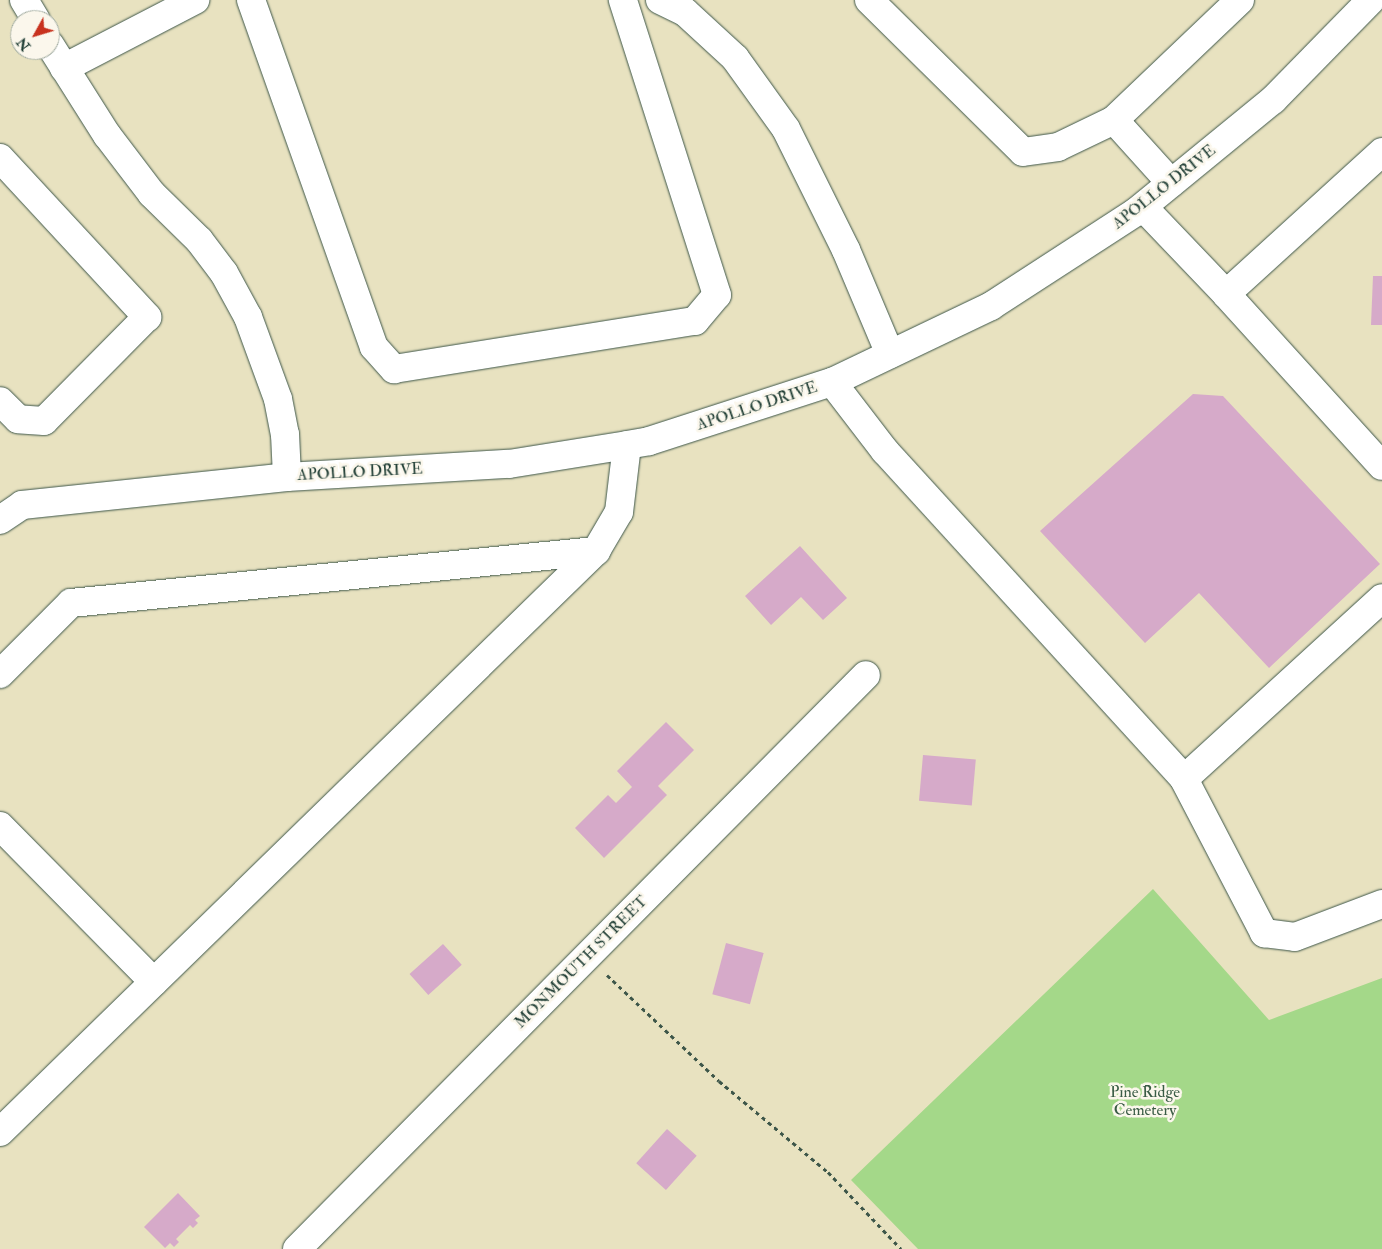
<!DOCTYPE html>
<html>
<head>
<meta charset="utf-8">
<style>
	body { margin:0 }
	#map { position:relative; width:1382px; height:1249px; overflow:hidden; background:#e8e2c0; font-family:"IM FELL Double Pica",serif }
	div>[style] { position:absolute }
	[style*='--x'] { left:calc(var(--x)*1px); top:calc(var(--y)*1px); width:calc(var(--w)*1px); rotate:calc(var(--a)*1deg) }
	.green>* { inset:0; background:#a4d889 }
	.building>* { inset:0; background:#d6aac9; transform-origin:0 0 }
	.path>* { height:3px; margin-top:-1.5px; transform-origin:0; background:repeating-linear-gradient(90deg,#3d5649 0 4px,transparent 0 8px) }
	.roads { filter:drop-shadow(0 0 1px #3d5649) drop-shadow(0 0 1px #3d5649) }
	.minor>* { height:28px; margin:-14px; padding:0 14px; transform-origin:14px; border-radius:14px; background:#fff }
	span { translate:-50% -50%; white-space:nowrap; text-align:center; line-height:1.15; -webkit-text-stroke:5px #fbf7ec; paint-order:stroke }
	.street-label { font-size:16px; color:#1f3d34 }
	.park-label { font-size:16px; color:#3a5c45 }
	.north { position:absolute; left:10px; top:10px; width:50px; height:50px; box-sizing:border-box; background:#fbf7ec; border:1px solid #a3ada2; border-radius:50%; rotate:231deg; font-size:14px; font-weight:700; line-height:20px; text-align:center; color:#1f3d34 }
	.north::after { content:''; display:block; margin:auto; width:18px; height:22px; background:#c8321e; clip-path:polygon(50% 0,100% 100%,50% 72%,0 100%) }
</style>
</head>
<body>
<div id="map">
	<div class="green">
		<div style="clip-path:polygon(1153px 889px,1269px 1020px,1382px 978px,1382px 1249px,918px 1249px,851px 1180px)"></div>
	</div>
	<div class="building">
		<div style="clip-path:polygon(1373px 276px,1382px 276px,1382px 325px,1371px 325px)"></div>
		<div style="clip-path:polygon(1193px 394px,1223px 396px,1380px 564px,1269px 668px,1199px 593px,1145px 643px,1040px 531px)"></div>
		<div style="clip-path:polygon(800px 546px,847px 598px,823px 620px,801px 597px,771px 625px,745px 596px)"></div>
		<div style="clip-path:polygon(666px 722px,694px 750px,658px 786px,667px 795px,604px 858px,575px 828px,608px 795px,616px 803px,632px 787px,617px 771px)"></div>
		<div style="left:923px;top:755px;width:53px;height:46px;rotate:5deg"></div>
		<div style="left:726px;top:943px;width:39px;height:53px;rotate:15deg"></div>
		<div style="left:443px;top:944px;width:28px;height:45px;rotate:48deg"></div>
		<div style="left:667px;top:1129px;width:40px;height:46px;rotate:42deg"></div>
		<div style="clip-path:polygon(178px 1193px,200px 1216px,195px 1220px,198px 1223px,193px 1228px,190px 1225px,176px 1239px,179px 1242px,174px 1247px,170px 1243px,165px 1248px,144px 1227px)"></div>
	</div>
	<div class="path">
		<div style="--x:607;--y:975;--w:154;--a:43.4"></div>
		<div style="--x:719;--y:1081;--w:142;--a:39.9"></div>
		<div style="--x:828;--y:1172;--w:106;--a:46.5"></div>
	</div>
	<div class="roads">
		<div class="minor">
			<div style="--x:24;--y:0;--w:23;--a:59"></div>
			<div style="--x:251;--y:0;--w:368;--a:70.5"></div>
			<div style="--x:374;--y:347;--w:30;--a:48"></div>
			<div style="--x:394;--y:369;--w:305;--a:-9.1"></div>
			<div style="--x:695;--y:321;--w:34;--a:-50"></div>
			<div style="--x:717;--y:295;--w:310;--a:-107.7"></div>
			<div style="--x:660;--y:0;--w:28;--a:26"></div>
			<div style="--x:685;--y:12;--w:68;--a:42.6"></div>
			<div style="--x:735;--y:58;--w:87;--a:54.3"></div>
			<div style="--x:786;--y:129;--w:135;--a:63.6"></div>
			<div style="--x:846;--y:250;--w:113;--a:67.1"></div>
			<div style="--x:869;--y:0;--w:216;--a:44.6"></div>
			<div style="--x:1023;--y:152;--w:35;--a:-8"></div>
			<div style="--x:1058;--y:147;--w:62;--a:-25.7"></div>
			<div style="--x:50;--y:45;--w:107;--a:57.7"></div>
			<div style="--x:107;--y:135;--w:74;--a:52.7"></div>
			<div style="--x:152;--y:194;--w:66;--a:44.4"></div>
			<div style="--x:199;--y:240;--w:41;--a:52.9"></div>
			<div style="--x:224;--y:273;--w:50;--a:61.4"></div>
			<div style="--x:248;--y:317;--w:87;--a:69.9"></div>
			<div style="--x:278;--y:399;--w:36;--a:79"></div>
			<div style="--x:285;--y:434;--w:43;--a:87.3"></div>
			<div style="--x:64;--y:68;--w:148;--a:-27.4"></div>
			<div style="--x:0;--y:158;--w:217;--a:47.2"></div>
			<div style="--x:147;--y:317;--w:146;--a:134.7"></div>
			<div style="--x:44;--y:421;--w:26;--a:-176"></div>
			<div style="--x:18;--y:419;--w:25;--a:-135"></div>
			<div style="--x:1171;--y:183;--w:85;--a:-132.1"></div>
			<div style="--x:1114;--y:120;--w:174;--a:-43.6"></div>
			<div style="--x:1143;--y:207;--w:120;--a:46.3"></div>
			<div style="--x:1226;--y:294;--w:211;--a:-42.3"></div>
			<div style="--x:1226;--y:294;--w:232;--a:47.8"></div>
			<div style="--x:832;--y:382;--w:87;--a:52.5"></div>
			<div style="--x:885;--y:451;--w:444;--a:47.6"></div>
			<div style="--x:1184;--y:779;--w:174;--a:62.5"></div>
			<div style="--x:1264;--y:933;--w:31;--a:7"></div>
			<div style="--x:1295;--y:937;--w:93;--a:-20.8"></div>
			<div style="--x:0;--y:520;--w:27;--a:-34"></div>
			<div style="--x:22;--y:505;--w:266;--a:-6"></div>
			<div style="--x:287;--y:477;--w:222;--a:-3.4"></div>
			<div style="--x:509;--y:464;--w:120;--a:-9.1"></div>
			<div style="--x:627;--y:445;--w:22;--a:-10"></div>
			<div style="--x:649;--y:441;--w:192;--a:-17.9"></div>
			<div style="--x:832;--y:382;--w:176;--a:-25.5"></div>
			<div style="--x:991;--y:306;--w:173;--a:-33"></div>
			<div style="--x:1136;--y:212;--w:177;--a:-39.3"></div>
			<div style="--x:1273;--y:100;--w:140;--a:-45.6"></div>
			<div style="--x:0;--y:674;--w:100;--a:-45"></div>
			<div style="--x:71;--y:603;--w:528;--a:-5.66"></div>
			<div style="--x:1184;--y:779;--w:268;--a:-42.4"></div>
			<div style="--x:0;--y:826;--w:219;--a:45.4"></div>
			<div style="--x:0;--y:1132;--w:832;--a:-44.27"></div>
			<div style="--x:596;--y:551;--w:45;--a:-59.5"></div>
			<div style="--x:619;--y:512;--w:67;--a:-83.2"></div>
			<div style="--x:297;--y:1249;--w:808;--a:-45.25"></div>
		</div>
	</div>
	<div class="street-label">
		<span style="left:1164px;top:187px;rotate:-38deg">APOLLO DRIVE</span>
		<span style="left:757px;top:406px;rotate:-18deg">APOLLO DRIVE</span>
		<span style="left:360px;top:472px;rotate:-3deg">APOLLO DRIVE</span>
		<span style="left:581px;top:962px;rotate:-45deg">MONMOUTH STREET</span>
	</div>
	<div class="park-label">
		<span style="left:1145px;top:1101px">Pine Ridge<br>Cemetery</span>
	</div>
	<div class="north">N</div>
</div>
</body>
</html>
